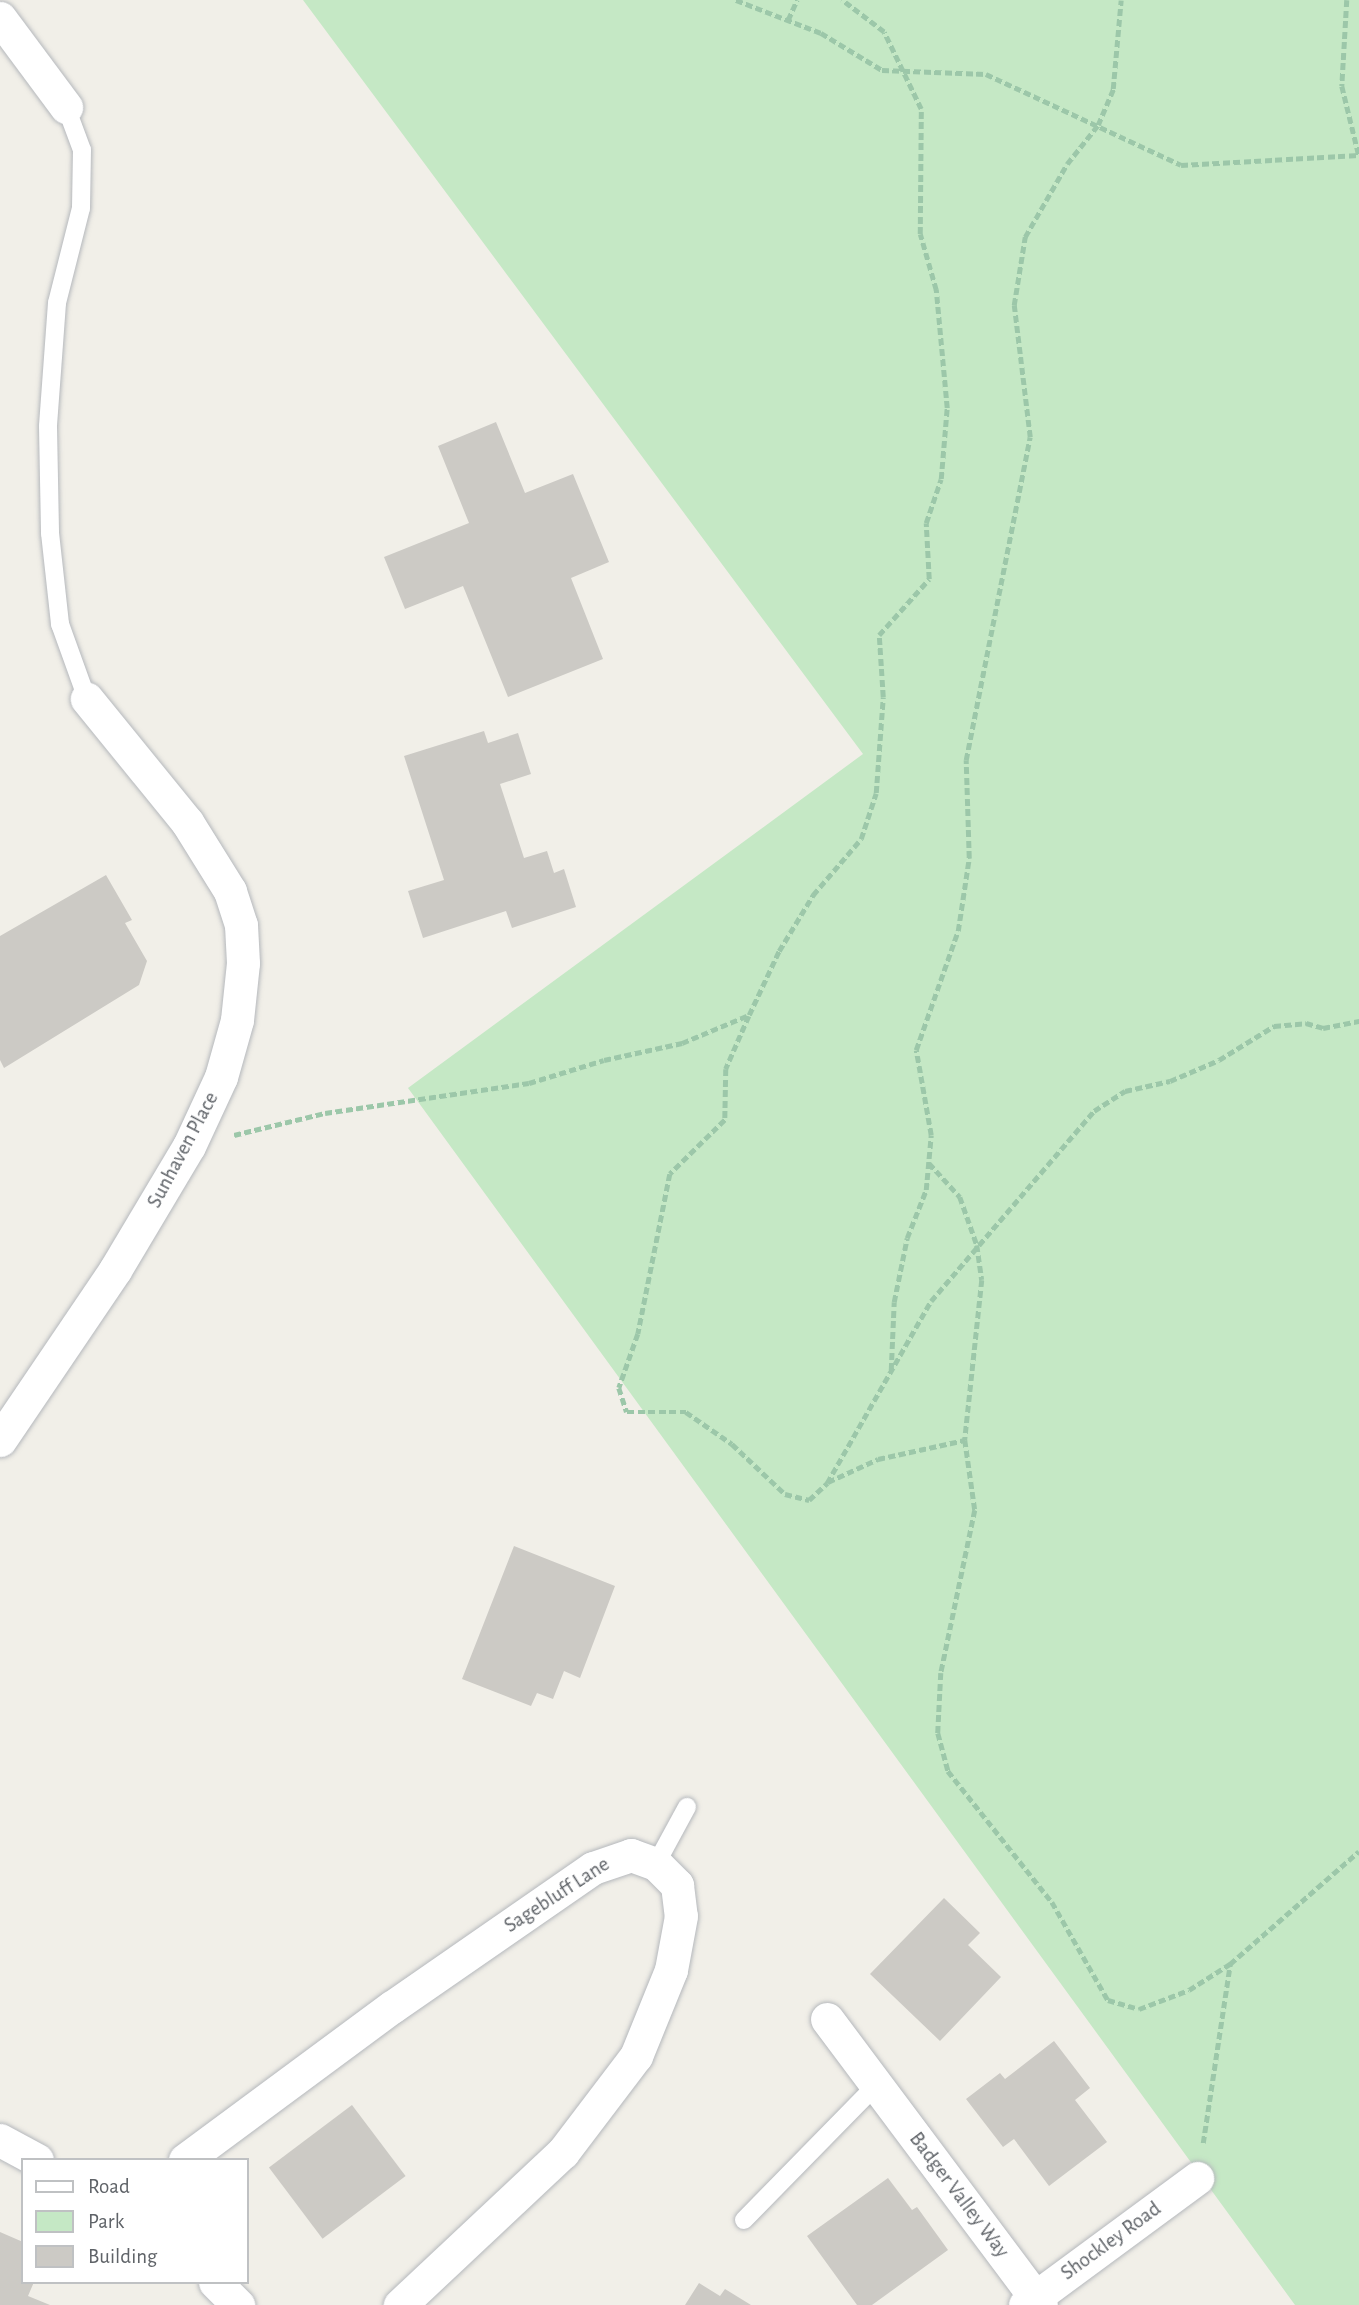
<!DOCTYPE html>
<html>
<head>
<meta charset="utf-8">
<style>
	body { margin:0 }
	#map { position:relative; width:1359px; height:2305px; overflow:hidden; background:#f1efe8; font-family:"Alegreya Sans",sans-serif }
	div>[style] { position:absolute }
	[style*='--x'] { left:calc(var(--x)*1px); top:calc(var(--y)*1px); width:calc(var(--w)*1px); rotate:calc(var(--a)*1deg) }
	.green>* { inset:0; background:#c5e8c5 }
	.building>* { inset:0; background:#cccac5; transform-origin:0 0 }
	.path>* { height:4.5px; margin-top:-2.25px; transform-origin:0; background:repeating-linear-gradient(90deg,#9cc7a9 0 7px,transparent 0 10.5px) }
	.roads { filter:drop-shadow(0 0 2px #b5b8bc) drop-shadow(0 0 2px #b5b8bc) }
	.service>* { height:18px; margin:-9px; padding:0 9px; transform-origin:9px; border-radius:9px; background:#fff }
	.minor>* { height:33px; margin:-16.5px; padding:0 16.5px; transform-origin:16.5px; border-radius:16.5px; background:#fff }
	span { translate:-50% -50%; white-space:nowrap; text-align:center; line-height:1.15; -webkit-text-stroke:7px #fff; paint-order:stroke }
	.street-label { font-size:21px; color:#5f6368 }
	.legend { position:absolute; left:21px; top:2158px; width:228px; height:126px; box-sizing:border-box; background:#fff; border:2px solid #bfc1c3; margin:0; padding:9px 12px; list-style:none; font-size:21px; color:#5f6368 }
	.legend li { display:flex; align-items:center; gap:14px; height:35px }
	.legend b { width:35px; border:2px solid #bfc1c3 }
</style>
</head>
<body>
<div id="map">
	<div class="green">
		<div style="clip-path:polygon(303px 0,1359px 0,1359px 2305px,1295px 2305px,408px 1088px,863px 754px)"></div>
	</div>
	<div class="building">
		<div style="clip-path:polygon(496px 422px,525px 493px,573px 474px,609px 562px,571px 578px,603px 659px,508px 697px,463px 586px,405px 609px,384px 557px,469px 523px,438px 446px)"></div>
		<div style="clip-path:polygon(484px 731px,488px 743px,518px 733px,531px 774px,500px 784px,524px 858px,547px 851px,554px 873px,564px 869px,576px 907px,512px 928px,506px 911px,423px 938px,408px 891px,444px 880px,404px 756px)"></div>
		<div style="clip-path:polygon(106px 875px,132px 920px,125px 923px,147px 961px,139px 985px,4px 1068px,0 1060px,0 936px)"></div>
		<div style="clip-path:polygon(514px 1546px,615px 1586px,580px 1678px,564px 1671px,553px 1699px,537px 1693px,531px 1706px,462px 1679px)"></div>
		<div style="clip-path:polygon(944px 1898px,980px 1933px,968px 1945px,1001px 1977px,940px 2041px,870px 1974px)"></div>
		<div style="clip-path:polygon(1054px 2041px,1090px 2088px,1075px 2100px,1107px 2142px,1049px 2186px,1014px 2139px,1003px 2147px,966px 2099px,1000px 2073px,1005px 2079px)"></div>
		<div style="left:352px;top:2105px;width:89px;height:104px;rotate:53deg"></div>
		<div style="clip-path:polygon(888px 2178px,912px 2210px,917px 2207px,948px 2250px,872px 2305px,857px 2305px,807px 2236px)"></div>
		<div style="clip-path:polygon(0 2232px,23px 2242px,23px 2282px,34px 2282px,28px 2296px,50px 2305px,0 2305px)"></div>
		<div style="clip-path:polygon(699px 2283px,720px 2296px,725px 2289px,751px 2305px,685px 2305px)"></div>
	</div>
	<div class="path">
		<div style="--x:736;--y:0;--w:91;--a:21.2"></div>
		<div style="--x:821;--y:33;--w:71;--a:31.2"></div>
		<div style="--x:882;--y:70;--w:104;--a:2.2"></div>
		<div style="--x:986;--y:74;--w:215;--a:25"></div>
		<div style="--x:1181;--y:165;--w:178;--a:-3.2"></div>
		<div style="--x:1347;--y:0;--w:86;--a:93.3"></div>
		<div style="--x:1342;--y:86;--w:72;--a:76.3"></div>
		<div style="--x:788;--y:20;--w:22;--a:-66"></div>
		<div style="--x:749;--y:1016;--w:58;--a:113.5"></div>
		<div style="--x:726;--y:1069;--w:51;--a:91.1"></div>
		<div style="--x:725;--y:1120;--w:77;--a:135.5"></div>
		<div style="--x:670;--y:1174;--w:163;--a:101.3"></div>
		<div style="--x:638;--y:1334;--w:57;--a:109.4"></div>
		<div style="--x:619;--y:1388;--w:25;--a:72"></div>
		<div style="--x:627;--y:1412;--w:59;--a:0"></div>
		<div style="--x:686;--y:1412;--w:56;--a:34.8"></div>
		<div style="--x:732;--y:1444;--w:73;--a:43.3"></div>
		<div style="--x:785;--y:1494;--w:25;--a:14"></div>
		<div style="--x:809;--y:1500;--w:25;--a:-43"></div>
		<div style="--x:827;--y:1483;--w:210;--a:-60.3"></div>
		<div style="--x:931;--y:1301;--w:250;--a:-49.4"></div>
		<div style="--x:1094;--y:1111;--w:37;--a:-33"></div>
		<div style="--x:1125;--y:1091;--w:46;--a:-12.5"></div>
		<div style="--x:1170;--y:1081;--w:53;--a:-23.2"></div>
		<div style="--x:1219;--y:1060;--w:65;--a:-31.7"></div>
		<div style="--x:1274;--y:1026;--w:32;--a:-5"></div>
		<div style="--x:1306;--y:1023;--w:18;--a:16"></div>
		<div style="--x:1323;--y:1028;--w:37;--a:-11"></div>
		<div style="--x:234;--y:1135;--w:94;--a:-13.6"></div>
		<div style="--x:325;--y:1113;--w:206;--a:-8.4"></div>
		<div style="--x:529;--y:1083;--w:78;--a:-17"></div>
		<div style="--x:604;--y:1060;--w:80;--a:-12.3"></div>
		<div style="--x:682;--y:1043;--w:73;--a:-22.7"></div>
		<div style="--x:749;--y:1015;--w:71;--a:-64.9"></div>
		<div style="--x:779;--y:951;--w:66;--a:-58.7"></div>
		<div style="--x:813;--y:895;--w:74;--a:-49.4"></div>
		<div style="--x:861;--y:839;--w:48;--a:-71.9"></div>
		<div style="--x:876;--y:793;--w:96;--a:-85.8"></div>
		<div style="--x:883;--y:697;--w:62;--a:-93.7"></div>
		<div style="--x:879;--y:635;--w:75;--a:-48.2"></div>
		<div style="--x:929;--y:579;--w:56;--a:-93.1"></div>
		<div style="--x:926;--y:523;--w:46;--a:-71.2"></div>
		<div style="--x:941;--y:479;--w:71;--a:-85.2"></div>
		<div style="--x:947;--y:408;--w:119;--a:-95.3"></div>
		<div style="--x:936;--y:290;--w:58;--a:-105.9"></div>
		<div style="--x:920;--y:234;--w:125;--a:-89.5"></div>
		<div style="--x:921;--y:109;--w:85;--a:-115.7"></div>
		<div style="--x:884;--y:32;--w:53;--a:-142.7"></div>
		<div style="--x:929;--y:1163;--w:46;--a:47.6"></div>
		<div style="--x:960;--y:1197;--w:51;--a:70.5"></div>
		<div style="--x:977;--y:1245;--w:35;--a:82"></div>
		<div style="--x:982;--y:1280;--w:161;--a:96.1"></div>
		<div style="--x:965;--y:1440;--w:71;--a:81.9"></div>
		<div style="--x:975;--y:1510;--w:167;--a:101.8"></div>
		<div style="--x:941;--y:1673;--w:60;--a:92.9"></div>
		<div style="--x:938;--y:1733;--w:39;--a:75"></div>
		<div style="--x:948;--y:1771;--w:167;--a:51.6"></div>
		<div style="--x:1052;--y:1902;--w:113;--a:60.3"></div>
		<div style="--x:1108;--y:2000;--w:32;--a:16"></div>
		<div style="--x:1139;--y:2009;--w:53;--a:-20.8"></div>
		<div style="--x:1189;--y:1990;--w:49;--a:-32.4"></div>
		<div style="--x:891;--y:1370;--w:68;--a:-87.5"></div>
		<div style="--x:894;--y:1302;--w:65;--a:-78.5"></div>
		<div style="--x:907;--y:1238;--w:52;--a:-68.4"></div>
		<div style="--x:926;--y:1190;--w:55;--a:-84.8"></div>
		<div style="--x:931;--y:1135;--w:86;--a:-100"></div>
		<div style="--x:916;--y:1050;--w:126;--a:-70.6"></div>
		<div style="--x:958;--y:931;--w:74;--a:-81.4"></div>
		<div style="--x:969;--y:858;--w:98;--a:-91.8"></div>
		<div style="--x:966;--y:760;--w:329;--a:-78.8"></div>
		<div style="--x:1030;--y:437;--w:133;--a:-96.9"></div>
		<div style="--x:1014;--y:305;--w:69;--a:-80.8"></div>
		<div style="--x:1025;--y:237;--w:84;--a:-60.1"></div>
		<div style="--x:1067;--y:164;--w:50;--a:-51.5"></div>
		<div style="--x:1098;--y:125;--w:39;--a:-67"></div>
		<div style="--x:1113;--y:89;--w:89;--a:-84.9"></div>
		<div style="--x:828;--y:1482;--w:55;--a:-24.7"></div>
		<div style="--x:878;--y:1459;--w:89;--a:-12.3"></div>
		<div style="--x:1203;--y:2143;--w:181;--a:-81.4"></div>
		<div style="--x:1230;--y:1964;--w:171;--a:-41.2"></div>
	</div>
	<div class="roads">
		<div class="service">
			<div style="--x:66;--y:107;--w:46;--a:69.6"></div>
			<div style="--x:82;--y:150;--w:58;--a:91"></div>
			<div style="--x:81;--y:208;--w:98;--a:104.2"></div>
			<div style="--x:57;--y:303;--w:124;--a:94.2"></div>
			<div style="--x:48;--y:427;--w:106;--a:88.9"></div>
			<div style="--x:50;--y:533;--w:92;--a:83.7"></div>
			<div style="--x:60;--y:624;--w:80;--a:70.2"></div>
			<div style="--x:656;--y:1864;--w:65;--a:-61.5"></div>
			<div style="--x:744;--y:2220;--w:189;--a:-45.6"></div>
		</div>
		<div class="minor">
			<div style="--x:0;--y:18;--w:111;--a:53.4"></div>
			<div style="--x:0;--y:1440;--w:205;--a:-55.9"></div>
			<div style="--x:115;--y:1270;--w:144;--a:-59.2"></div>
			<div style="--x:189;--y:1146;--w:76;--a:-65.1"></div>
			<div style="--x:221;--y:1077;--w:59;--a:-74.3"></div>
			<div style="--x:237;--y:1020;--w:57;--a:-84"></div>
			<div style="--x:243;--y:963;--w:38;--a:-93"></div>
			<div style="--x:241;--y:925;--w:36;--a:-108"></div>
			<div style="--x:230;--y:891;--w:81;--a:-121.9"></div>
			<div style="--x:187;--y:822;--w:159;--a:-129.1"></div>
			<div style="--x:827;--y:2019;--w:357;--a:53.2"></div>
			<div style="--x:0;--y:2140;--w:42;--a:28.4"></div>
			<div style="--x:185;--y:2160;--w:257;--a:-36.5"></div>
			<div style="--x:392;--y:2007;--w:244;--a:-34.7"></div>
			<div style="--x:593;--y:1868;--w:40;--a:-18.9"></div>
			<div style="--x:631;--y:1855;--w:27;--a:20"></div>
			<div style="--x:656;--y:1864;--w:30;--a:45"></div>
			<div style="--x:677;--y:1885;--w:31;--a:83"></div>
			<div style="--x:681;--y:1916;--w:55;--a:100.5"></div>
			<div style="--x:671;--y:1970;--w:93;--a:112.1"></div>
			<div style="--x:636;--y:2056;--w:121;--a:127.2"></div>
			<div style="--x:563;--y:2152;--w:224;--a:136.8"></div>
			<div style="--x:215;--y:2282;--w:33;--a:45"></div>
			<div style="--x:1025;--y:2305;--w:214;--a:-36.4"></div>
		</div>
	</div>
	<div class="street-label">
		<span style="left:183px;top:1150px;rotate:-62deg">Sunhaven Place</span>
		<span style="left:557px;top:1895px;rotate:-33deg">Sagebluff Lane</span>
		<span style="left:959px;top:2195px;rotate:53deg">Badger Valley Way</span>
		<span style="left:1111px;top:2241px;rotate:-36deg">Shockley Road</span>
	</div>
	<ul class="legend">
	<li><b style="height:9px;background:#fff"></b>Road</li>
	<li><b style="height:19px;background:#c5e8c5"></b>Park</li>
	<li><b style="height:19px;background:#cccac5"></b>Building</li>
	</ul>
</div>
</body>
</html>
